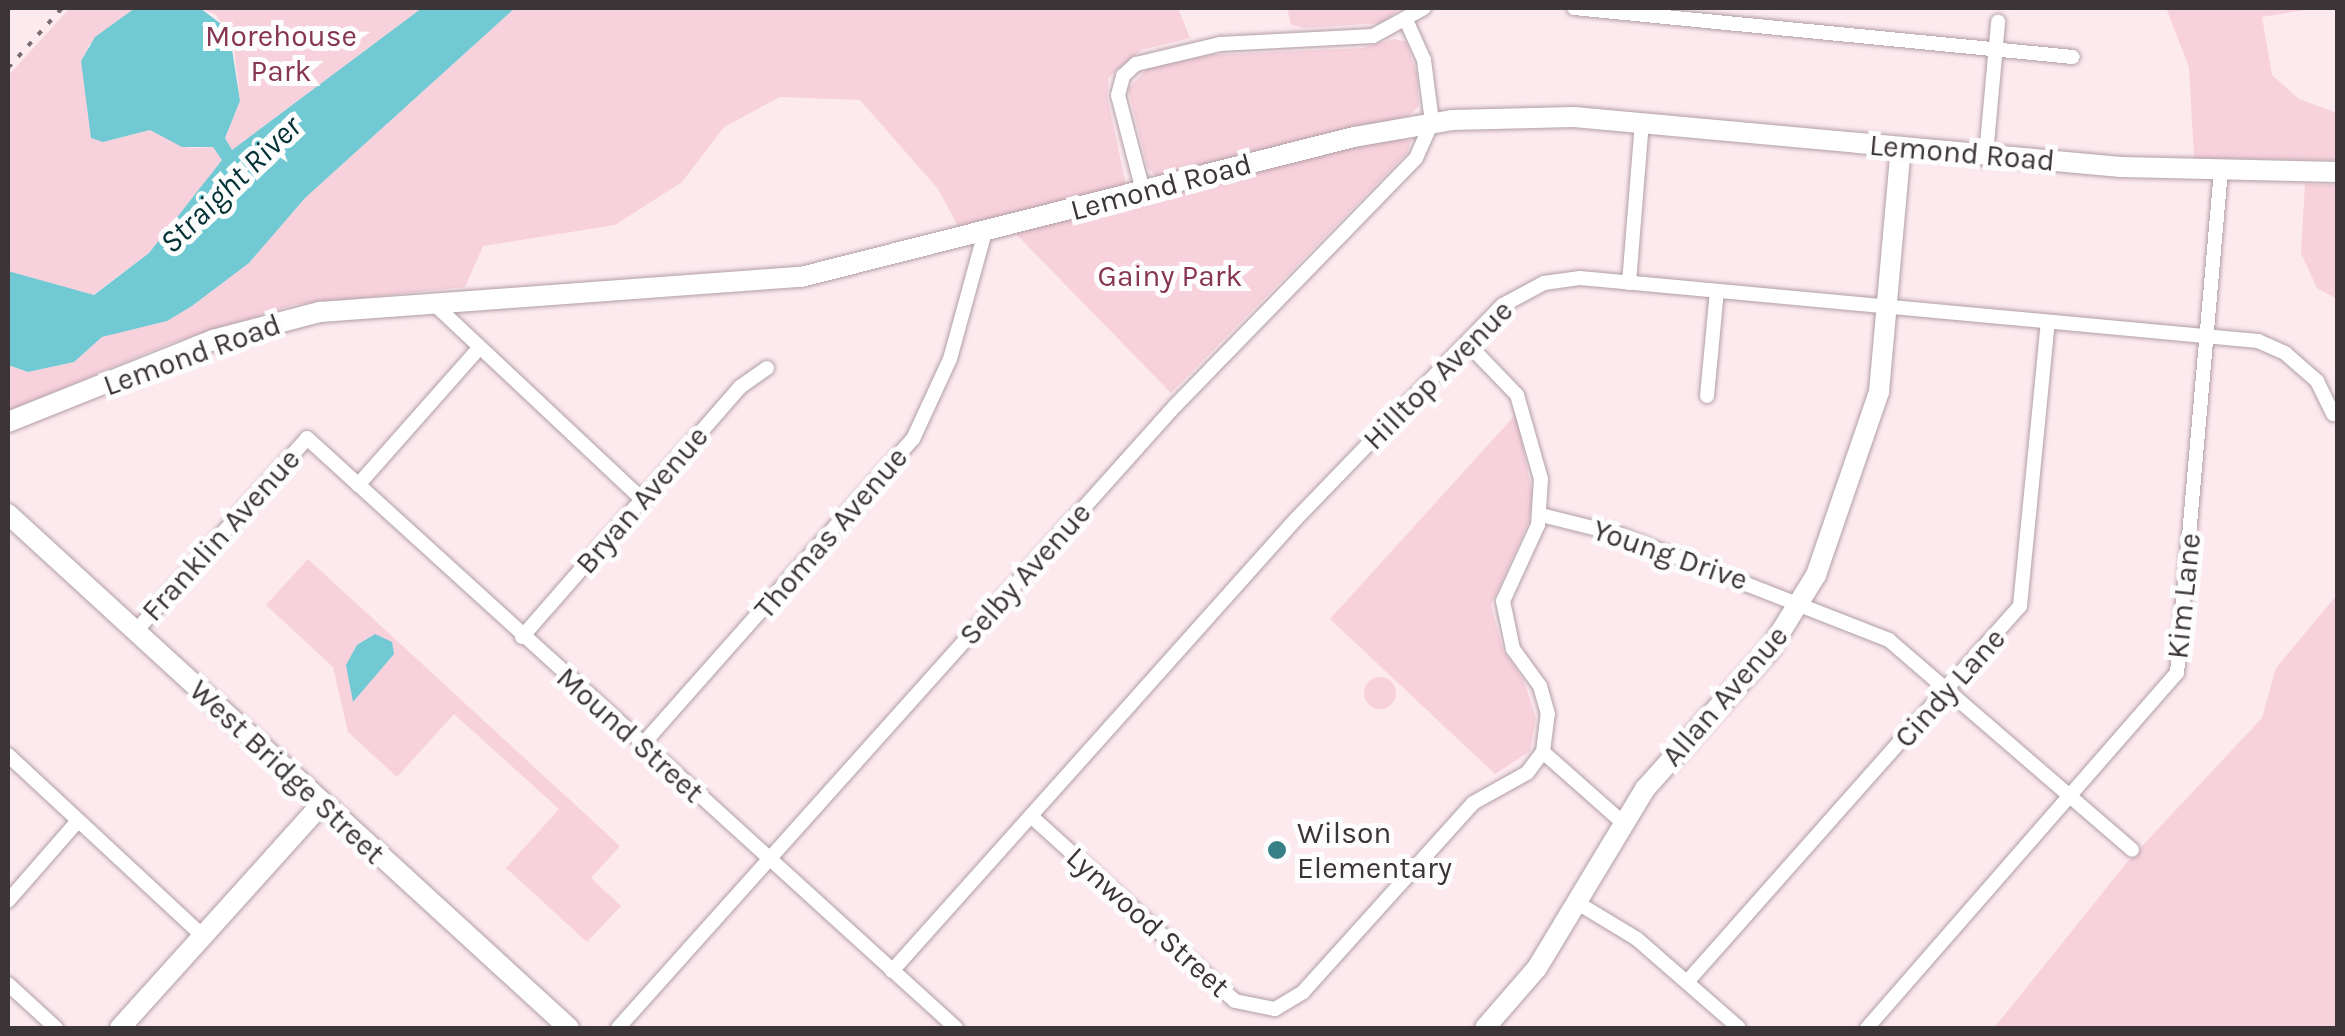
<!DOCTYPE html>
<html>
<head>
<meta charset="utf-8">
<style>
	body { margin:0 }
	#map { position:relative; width:2345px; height:1036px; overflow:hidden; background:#fdeaef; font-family:Karla,sans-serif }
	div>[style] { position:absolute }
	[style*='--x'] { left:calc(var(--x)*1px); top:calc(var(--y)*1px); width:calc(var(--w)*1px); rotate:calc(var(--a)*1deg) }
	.green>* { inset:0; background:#f7d1dc }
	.round { border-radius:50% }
	.water>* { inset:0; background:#71cad3 }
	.roads { filter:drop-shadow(0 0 2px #b09fa4) drop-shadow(0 0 2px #b09fa4) }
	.street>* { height:14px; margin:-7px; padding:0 7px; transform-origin:7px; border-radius:7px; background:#fff }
	.secondary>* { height:20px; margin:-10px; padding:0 10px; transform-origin:10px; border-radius:10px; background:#fff }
	.rail>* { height:4px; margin-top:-2px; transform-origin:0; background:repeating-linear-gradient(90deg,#776d70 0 5px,transparent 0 15px) }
	.dots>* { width:28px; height:28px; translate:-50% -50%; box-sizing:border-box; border:5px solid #fdfdfd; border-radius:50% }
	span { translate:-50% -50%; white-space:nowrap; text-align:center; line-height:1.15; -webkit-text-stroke:10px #fdfdfd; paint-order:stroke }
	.park-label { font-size:30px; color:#873554 }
	.street-label { font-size:30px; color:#3c3537 }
	.poi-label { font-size:30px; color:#3c3537 }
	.left { translate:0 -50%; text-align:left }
	.water-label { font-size:32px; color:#043236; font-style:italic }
	.frame { position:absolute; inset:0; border:10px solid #3c3537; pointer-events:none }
</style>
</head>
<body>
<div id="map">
	<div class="green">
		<div style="clip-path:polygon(70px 8px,135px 8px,88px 46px,103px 142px,150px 130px,191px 148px,213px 147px,223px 160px,149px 253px,93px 295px,8px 271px,8px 76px)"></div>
		<div style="clip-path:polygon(200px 8px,422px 8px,232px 150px,225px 138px,240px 101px,233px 41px,215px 14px)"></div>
		<div style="clip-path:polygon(515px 8px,1178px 8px,1190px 38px,1141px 50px,1109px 77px,1107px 96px,1126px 185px,959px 228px,938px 189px,860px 100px,780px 97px,724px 127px,682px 182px,615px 225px,483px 246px,465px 287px,293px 305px,171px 343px,8px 411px,8px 365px,28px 372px,74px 362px,102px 337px,167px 321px,192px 306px,249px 263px,305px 198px)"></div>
		<div style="clip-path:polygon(1287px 8px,1400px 8px,1383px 23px,1304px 28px,1291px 25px)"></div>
		<div style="clip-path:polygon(2166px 8px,2317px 8px,2262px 17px,2272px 75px,2299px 99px,2337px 113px,2337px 160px,2194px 158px,2189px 67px)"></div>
		<div style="clip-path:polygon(1395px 39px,1406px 42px,1417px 74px,1419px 106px,1408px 116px,1158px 177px,1148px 169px,1128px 89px,1148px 68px,1211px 55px,1362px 48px)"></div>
		<div style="clip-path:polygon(1394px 137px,1411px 141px,1407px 153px,1171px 393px,1013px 231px)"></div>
		<div style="clip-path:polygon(2305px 184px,2337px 185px,2337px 299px,2317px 288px,2301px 253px)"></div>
		<div style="clip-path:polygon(1516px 414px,1532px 492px,1529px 521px,1491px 605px,1503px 650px,1524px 681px,1536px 718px,1530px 751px,1495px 774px,1330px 619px)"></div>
		<div style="clip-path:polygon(308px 559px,620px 846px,591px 878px,621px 906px,587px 942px,506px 868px,559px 809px,454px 714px,397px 777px,348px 732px,333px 667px,266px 605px)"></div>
		<div style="clip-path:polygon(2337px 595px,2337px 1028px,1994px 1028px,2128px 861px,2262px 718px,2276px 668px)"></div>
		<div class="round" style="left:1364px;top:677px;width:32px;height:32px"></div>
	</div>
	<div class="water">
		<div style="clip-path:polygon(135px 8px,200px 8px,229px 30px,240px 101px,225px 138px,232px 150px,422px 8px,515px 8px,305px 198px,249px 263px,192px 306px,167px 321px,102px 337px,74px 362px,28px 372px,8px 365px,8px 271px,94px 295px,149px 253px,222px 160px,213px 147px,182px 147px,150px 130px,103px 142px,91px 138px,81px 61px,95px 37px)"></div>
		<div style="clip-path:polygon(375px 634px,392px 642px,394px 654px,353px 702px,346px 665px,357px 645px)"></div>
	</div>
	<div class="roads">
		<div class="street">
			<div style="--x:1574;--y:8;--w:501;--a:5.61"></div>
			<div style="--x:1986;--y:155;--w:134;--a:-84.8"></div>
			<div style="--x:1143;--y:191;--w:99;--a:-104.6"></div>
			<div style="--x:1118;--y:95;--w:20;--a:-75"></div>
			<div style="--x:1123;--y:76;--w:18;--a:-43"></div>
			<div style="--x:1136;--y:64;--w:86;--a:-13.4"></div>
			<div style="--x:1220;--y:44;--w:153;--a:-3"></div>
			<div style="--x:1373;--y:36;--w:58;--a:-28.8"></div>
			<div style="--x:1629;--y:283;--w:161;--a:-85.4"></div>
			<div style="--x:432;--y:302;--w:289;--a:43.2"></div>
			<div style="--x:1707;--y:396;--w:105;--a:-84.6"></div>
			<div style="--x:358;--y:485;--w:183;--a:-48.5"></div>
			<div style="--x:1541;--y:515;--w:82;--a:14"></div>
			<div style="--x:1621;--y:535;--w:288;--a:21.4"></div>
			<div style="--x:1889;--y:640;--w:321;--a:40.8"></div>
			<div style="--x:135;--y:632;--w:259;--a:-48.4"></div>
			<div style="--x:307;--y:438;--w:877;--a:42.27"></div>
			<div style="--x:522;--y:637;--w:332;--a:-48.9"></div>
			<div style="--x:740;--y:387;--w:33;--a:-35"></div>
			<div style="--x:642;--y:745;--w:409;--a:-48.5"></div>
			<div style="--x:913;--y:439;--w:88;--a:-65.2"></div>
			<div style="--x:950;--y:359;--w:132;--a:-74.6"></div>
			<div style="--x:1543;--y:752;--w:106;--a:41.5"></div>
			<div style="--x:8;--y:755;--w:265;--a:42.9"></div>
			<div style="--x:1031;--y:816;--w:275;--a:42.2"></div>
			<div style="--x:1235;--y:1001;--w:41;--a:11.3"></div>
			<div style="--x:1275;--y:1009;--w:33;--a:-31"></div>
			<div style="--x:1303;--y:992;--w:254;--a:-48"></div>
			<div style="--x:1473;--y:803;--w:62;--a:-29.1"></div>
			<div style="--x:1527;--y:773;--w:26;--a:-53"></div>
			<div style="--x:1543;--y:752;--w:38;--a:-83"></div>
			<div style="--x:1548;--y:714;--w:29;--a:-106"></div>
			<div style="--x:1540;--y:686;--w:46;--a:-126.1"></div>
			<div style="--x:1513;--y:649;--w:49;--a:-101.8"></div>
			<div style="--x:1503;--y:601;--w:84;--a:-65.3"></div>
			<div style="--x:1538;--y:525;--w:46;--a:-86.3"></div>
			<div style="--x:1541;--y:479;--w:87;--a:-105.9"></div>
			<div style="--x:1517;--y:395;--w:72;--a:-133.9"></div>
			<div style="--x:8;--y:901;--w:105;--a:-48.9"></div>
			<div style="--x:1576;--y:902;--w:71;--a:31.2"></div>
			<div style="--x:1637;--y:939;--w:135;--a:41.1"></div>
			<div style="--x:892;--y:971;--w:606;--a:-48.21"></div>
			<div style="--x:1296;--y:519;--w:298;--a:-46"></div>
			<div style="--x:1503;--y:305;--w:47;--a:-28.2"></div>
			<div style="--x:1544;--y:283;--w:36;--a:-8"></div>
			<div style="--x:1580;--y:278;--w:681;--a:5.31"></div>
			<div style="--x:2258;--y:341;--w:30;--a:24"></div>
			<div style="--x:2285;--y:353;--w:43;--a:41.2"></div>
			<div style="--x:2317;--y:381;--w:37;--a:64"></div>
			<div style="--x:1687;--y:982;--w:502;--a:-48.47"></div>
			<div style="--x:2020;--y:606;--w:285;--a:-84.4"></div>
			<div style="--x:8;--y:984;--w:65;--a:42.5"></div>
			<div style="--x:618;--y:1028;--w:835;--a:-48.16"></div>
			<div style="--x:1175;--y:406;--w:346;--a:-45.8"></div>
			<div style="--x:1416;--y:158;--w:39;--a:-66"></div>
			<div style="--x:1432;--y:122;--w:63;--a:-97.4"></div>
			<div style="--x:1424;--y:60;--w:44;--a:-114.2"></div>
			<div style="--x:1867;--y:1028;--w:471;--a:-48.9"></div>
			<div style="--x:2177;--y:673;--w:505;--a:-85"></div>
		</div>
		<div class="secondary">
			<div style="--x:8;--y:422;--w:221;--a:-21.8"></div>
			<div style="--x:213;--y:340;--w:111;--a:-14.7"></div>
			<div style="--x:320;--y:312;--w:482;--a:-4.2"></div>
			<div style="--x:801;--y:277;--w:570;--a:-14.21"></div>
			<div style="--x:1354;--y:137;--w:99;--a:-9.8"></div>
			<div style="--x:1452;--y:120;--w:122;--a:-1.4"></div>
			<div style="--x:1574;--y:117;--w:549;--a:5.22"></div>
			<div style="--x:2121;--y:167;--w:217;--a:1.3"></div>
			<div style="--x:8;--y:514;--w:761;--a:42.5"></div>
			<div style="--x:120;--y:1028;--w:300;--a:-48"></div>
			<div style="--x:1485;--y:1028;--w:79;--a:-49.1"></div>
			<div style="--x:1537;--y:968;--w:209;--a:-58.9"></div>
			<div style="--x:1645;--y:789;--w:188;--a:-48.2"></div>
			<div style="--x:1770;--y:649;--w:87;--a:-58.1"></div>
			<div style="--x:1816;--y:575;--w:194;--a:-71"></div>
			<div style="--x:1879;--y:392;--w:246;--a:-84.9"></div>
		</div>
	</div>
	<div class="rail">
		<div style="--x:8;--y:68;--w:81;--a:-48"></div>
	</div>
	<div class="dots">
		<div style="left:1277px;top:850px;background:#388087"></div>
	</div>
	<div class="park-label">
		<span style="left:281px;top:53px">Morehouse<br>Park</span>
		<span style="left:1170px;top:276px">Gainy Park</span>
	</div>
	<div class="street-label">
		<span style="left:1962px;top:153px;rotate:5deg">Lemond Road</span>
		<span style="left:1161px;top:187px;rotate:-15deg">Lemond Road</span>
		<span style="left:192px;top:355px;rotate:-20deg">Lemond Road</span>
		<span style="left:1438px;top:375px;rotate:-45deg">Hilltop Avenue</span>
		<span style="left:642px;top:500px;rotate:-49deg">Bryan Avenue</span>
		<span style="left:831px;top:533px;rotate:-49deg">Thomas Avenue</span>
		<span style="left:221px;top:535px;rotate:-48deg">Franklin Avenue</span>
		<span style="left:1670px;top:555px;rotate:19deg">Young Drive</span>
		<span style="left:1025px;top:574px;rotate:-48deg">Selby Avenue</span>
		<span style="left:2184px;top:596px;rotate:-84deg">Kim Lane</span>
		<span style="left:1950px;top:688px;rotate:-48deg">Cindy Lane</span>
		<span style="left:1725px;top:696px;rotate:-49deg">Allan Avenue</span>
		<span style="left:630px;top:735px;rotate:42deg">Mound Street</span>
		<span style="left:287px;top:772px;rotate:43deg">West Bridge Street</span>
		<span style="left:1148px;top:922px;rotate:42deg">Lynwood Street</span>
	</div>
	<div class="poi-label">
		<span class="left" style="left:1297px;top:850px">Wilson<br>Elementary</span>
	</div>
	<div class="water-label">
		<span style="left:231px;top:185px;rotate:-44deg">Straight River</span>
	</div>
	<div class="frame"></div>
</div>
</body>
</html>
